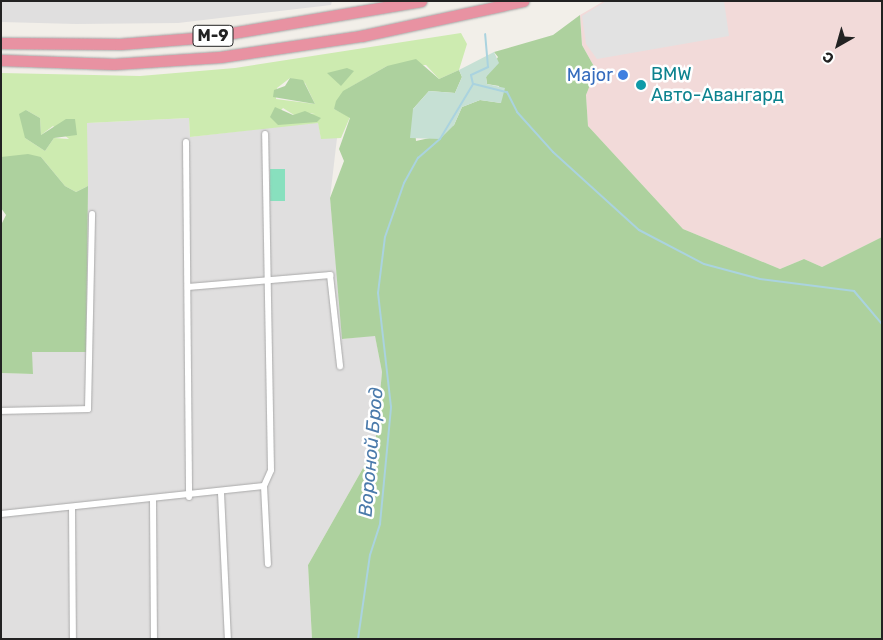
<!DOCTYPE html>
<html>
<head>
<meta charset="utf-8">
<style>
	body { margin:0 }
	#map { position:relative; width:883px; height:640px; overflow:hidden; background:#f2efe9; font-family:Rubik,sans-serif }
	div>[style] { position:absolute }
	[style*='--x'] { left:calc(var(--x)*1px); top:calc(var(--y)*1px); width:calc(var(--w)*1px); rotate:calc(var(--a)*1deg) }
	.residential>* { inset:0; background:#e0dfdf }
	.commercial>* { inset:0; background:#f2dad9 }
	.grass>* { inset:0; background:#cdebb0 }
	.forest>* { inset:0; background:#add19e }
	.wetland>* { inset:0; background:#c6e0d4 }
	.pitch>* { inset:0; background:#88e0be; transform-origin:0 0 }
	.parking>* { inset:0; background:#e2e2e2 }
	.stream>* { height:2px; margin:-1px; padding:0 1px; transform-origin:1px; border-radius:1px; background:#aad3df }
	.roads { filter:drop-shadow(0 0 1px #a9a9a9) drop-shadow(0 0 1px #a9a9a9) }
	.minor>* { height:6px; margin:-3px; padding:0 3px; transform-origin:3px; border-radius:3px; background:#fff }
	.motorway>* { height:11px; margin:-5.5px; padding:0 5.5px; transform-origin:5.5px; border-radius:5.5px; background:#e892a2 }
	.dots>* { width:14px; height:14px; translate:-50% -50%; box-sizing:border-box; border:2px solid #fff; border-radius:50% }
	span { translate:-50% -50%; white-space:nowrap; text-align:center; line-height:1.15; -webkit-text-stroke:5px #fff; paint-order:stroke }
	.shield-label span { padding:1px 4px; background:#fff; border:1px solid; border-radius:4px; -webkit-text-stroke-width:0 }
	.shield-label { font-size:16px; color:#222; font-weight:700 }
	.shop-label { font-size:18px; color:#366cbe }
	.right { translate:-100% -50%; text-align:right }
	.culture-label { font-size:18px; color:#0d838f }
	.left { translate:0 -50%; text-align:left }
	.water-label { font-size:19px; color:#4a7aab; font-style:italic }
	.frame { position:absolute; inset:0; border:2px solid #222; pointer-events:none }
	.north { position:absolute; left:813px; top:20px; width:50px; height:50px; -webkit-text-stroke:4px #fff; paint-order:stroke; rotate:218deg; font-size:14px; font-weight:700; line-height:20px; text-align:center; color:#222 }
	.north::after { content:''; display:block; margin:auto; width:18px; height:22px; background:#222; clip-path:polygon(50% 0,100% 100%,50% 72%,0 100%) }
</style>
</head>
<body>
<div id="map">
	<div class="residential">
		<div style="clip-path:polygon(1px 1px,332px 1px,331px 5px,178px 23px,76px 24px,1px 22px)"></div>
		<div style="clip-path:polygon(189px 118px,190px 137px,318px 122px,321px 138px,337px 138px,330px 198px,343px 339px,375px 335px,382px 372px,375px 447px,308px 565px,312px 639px,1px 639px,1px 373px,33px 374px,31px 352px,86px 352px,87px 123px)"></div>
	</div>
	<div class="commercial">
		<div style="clip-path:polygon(604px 1px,882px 1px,882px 237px,822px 267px,804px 259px,780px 269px,683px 229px,588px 126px,586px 95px,596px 70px,582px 45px,580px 15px)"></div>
	</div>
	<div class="grass">
		<div style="clip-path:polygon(evenodd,461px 33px,467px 44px,459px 70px,439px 79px,426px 65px,387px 66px,347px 89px,334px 109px,350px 117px,341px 138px,321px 139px,318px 123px,190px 137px,189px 118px,87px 123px,88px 186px,76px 192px,65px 186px,41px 157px,1px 157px,1px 73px,140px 76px,235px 68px,461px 33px,290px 78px,305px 83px,315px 104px,276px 99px,277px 88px,290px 78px,461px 33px,283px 108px,294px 115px,315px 113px,276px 122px,273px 119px,283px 108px,461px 33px,26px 110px,40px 118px,41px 135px,53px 126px,69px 139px,54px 138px,45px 151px,25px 138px,26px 110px)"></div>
	</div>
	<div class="forest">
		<div style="clip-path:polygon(580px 15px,582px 45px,596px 70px,586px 95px,588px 126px,683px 229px,780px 269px,804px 259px,822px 267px,882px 237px,882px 639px,312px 639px,308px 565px,375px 447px,382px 372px,375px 336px,342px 339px,330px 198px,344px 161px,339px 149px,350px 118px,334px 109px,336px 101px,343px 91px,387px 66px,416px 59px,439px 79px,459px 70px,462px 77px,455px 93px,429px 91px,413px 109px,416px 141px,434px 137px,454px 125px,462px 107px,480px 100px,501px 103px,499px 86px,487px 84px,486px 77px,498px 57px,494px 52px,553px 35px)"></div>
		<div style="clip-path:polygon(347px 68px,354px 71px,341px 86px,327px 73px)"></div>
		<div style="clip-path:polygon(290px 78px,303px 80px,315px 104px,273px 97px,274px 90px,285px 86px)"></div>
		<div style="clip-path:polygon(275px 107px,293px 115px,305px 111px,321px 118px,317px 122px,278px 125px,270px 117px)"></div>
		<div style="clip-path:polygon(26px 110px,40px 118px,41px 135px,66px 119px,75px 119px,77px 135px,54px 138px,45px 151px,25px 138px,19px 114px)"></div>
		<div style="clip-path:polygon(28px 154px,41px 157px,65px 186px,76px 192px,88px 186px,86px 352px,32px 352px,33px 374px,1px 373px,1px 225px,6px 215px,1px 208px,1px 157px)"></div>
	</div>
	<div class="wetland">
		<div style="clip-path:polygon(494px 52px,499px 63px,486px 77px,487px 84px,505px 88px,501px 103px,480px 100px,462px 107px,454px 125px,440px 139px,410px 138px,413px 109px,429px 91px,455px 93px,462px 77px,459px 70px)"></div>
	</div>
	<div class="pitch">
		<div style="left:270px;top:169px;width:15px;height:32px"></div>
	</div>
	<div class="parking">
		<div style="clip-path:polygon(606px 1px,724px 1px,729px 36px,597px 59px,586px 44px,582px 16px)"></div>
	</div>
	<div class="stream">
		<div style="--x:474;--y:84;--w:34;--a:14"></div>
		<div style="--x:507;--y:92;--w:22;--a:63"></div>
		<div style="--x:517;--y:112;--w:54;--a:48"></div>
		<div style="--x:553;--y:152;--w:116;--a:42.2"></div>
		<div style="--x:639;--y:230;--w:73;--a:27.6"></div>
		<div style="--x:704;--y:264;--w:58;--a:15"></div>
		<div style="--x:760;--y:279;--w:95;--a:7.3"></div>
		<div style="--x:854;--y:291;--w:43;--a:49.7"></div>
		<div style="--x:358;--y:639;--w:85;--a:-81.9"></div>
		<div style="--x:370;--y:555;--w:33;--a:-72"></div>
		<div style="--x:380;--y:524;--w:118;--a:-84.6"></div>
		<div style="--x:391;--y:407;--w:115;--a:-96.5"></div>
		<div style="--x:378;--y:293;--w:56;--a:-82.9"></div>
		<div style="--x:385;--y:237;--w:57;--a:-70.6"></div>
		<div style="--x:404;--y:183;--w:29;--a:-61"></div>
		<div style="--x:418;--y:158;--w:29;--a:-41"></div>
		<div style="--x:440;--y:139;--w:64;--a:-59"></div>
		<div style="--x:473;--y:84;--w:9;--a:-103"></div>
		<div style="--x:471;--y:75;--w:19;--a:-25"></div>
		<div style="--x:488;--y:67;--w:33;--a:-95"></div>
	</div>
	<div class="roads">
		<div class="minor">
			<div style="--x:186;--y:142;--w:355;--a:89.5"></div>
			<div style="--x:188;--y:287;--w:143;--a:-4.8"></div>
			<div style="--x:330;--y:275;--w:92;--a:83.7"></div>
			<div style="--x:1;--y:411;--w:87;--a:-1.3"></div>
			<div style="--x:88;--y:409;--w:195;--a:-88.8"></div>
			<div style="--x:264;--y:486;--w:78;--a:87.1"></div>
			<div style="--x:221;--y:493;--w:146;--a:87.3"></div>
			<div style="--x:153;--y:500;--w:139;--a:89.6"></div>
			<div style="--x:72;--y:507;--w:132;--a:89.6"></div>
			<div style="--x:1;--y:514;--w:264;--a:-6.1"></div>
			<div style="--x:264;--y:486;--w:17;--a:-66"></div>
			<div style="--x:271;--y:470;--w:336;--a:-91"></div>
		</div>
		<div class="motorway">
			<div style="--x:1;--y:43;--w:119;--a:0.5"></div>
			<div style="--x:120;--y:44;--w:88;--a:-4.5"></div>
			<div style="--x:208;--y:37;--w:216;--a:-9.6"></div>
			<div style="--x:1;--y:60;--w:113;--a:2"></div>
			<div style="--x:114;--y:64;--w:106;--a:-3.8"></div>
			<div style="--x:220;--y:57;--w:143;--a:-8.5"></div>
			<div style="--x:361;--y:36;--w:166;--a:-12.2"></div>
		</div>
	</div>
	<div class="dots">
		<div style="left:623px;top:75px;background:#3f7fe0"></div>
		<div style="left:641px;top:85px;background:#0f9aa8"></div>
	</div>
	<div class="shield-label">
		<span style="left:213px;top:36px">М-9</span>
	</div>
	<div class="shop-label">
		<span class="right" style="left:613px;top:75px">Major</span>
	</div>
	<div class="culture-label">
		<span class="left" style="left:651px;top:85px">BMW<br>Авто-Авангард</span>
	</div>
	<div class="water-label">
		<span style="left:371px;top:452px;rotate:-85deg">Вороной Брод</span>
	</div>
	<div class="frame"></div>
	<div class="north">С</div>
</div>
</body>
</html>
